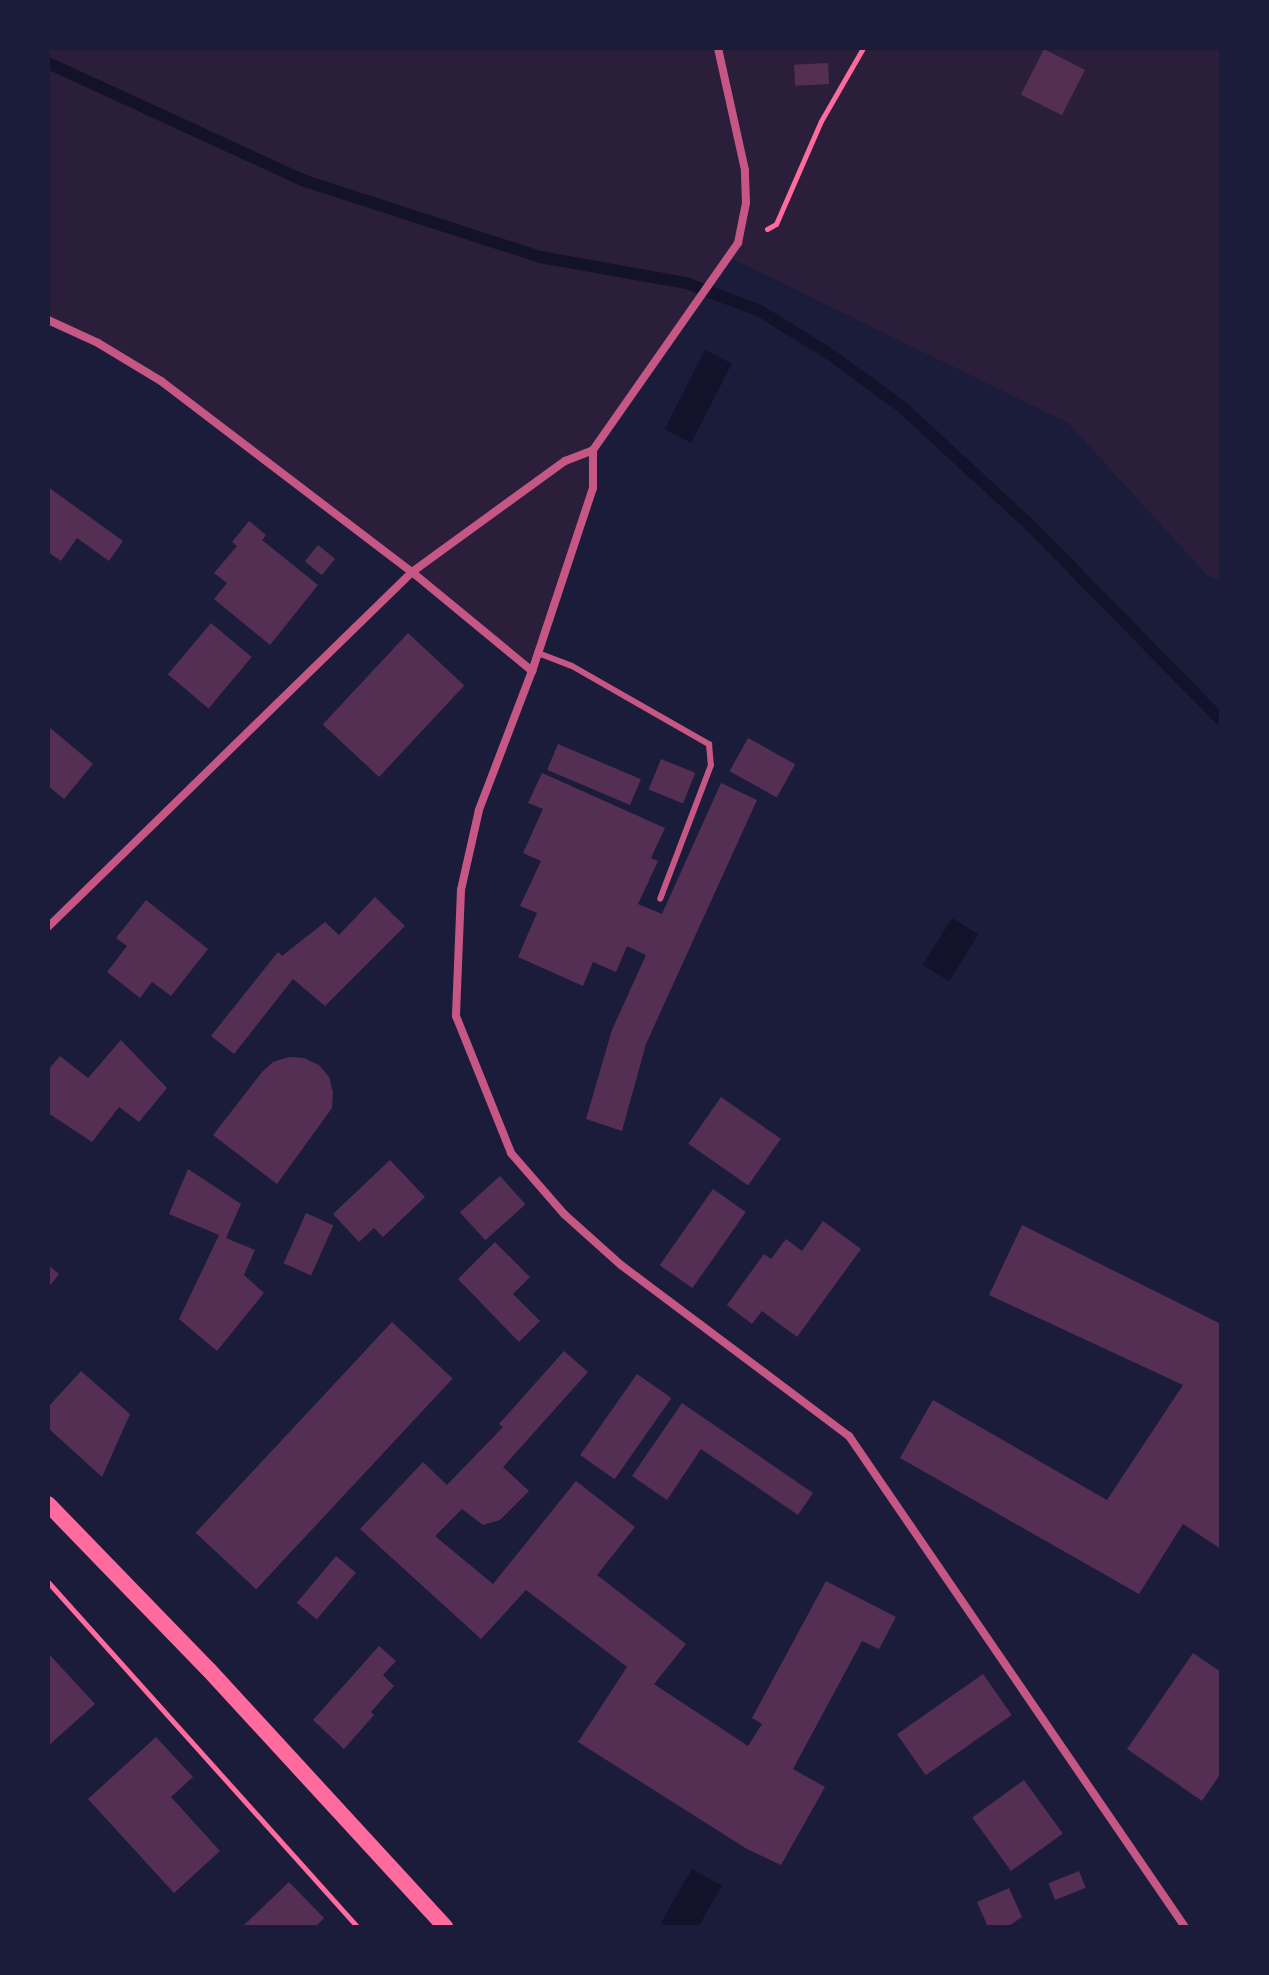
<!DOCTYPE html>
<html>
<head>
<meta charset="utf-8">
<style>
	body { margin:0 }
	#map { position:relative; width:1269px; height:1975px; overflow:hidden; background:#1b1b3a; font-family:Rubik,sans-serif }
	div>[style] { position:absolute }
	[style*='--x'] { left:calc(var(--x)*1px); top:calc(var(--y)*1px); width:calc(var(--w)*1px); rotate:calc(var(--a)*1deg) }
	.green>* { inset:0; background:#2a1e3b }
	.water>* { inset:0; background:#12122b; transform-origin:0 0 }
	.stream>* { height:12px; margin:-6px; padding:0 6px; transform-origin:6px; border-radius:6px; background:#12122b }
	.building>* { inset:0; background:#542f53; transform-origin:0 0 }
	.path>* { height:5px; margin:-2.5px; padding:0 2.5px; transform-origin:2.5px; border-radius:2.5px; background:#ff6b9d }
	.service>* { height:6px; margin:-3px; padding:0 3px; transform-origin:3px; border-radius:3px; background:#c65784 }
	.minor>* { height:8px; margin:-4px; padding:0 4px; transform-origin:4px; border-radius:4px; background:#c65784 }
	.secondary>* { height:16px; margin:-8px; padding:0 8px; transform-origin:8px; border-radius:8px; background:#ff6b9d }
	span { translate:-50% -50%; white-space:nowrap; text-align:center; line-height:1.15; -webkit-text-stroke:8px #1b1b3a; paint-order:stroke }
	.frame { position:absolute; inset:0; border:50px solid #1b1b3a; pointer-events:none }
</style>
</head>
<body>
<div id="map">
	<div class="green">
		<div style="clip-path:polygon(48px 48px,1221px 48px,1221px 583px,1207px 575px,1068px 423px,729px 257px,593px 450px,593px 488px,532px 671px,161px 381px,48px 321px)"></div>
	</div>
	<div class="water">
		<div style="left:705px;top:350px;width:30px;height:89px;rotate:27deg"></div>
		<div style="left:952px;top:918px;width:31px;height:55px;rotate:32deg"></div>
		<div style="clip-path:polygon(692px 1869px,722px 1886px,698px 1927px,668px 1927px,661px 1923px)"></div>
	</div>
	<div class="stream">
		<div style="--x:48;--y:63;--w:280;--a:24.7"></div>
		<div style="--x:302;--y:180;--w:250;--a:17.9"></div>
		<div style="--x:540;--y:257;--w:148;--a:10.1"></div>
		<div style="--x:686;--y:283;--w:79;--a:20.7"></div>
		<div style="--x:760;--y:311;--w:80;--a:31.7"></div>
		<div style="--x:828;--y:353;--w:92;--a:36.1"></div>
		<div style="--x:902;--y:407;--w:174;--a:42.7"></div>
		<div style="--x:1030;--y:525;--w:273;--a:45.6"></div>
	</div>
	<div class="building">
		<div style="left:1044px;top:49px;width:46px;height:51px;rotate:27deg"></div>
		<div style="left:828px;top:63px;width:21px;height:34px;rotate:87deg"></div>
		<div style="clip-path:polygon(48px 487px,123px 541px,109px 561px,77px 538px,61px 561px,48px 552px)"></div>
		<div style="clip-path:polygon(249px 521px,266px 535px,262px 540px,318px 585px,270px 645px,214px 599px,227px 583px,214px 573px,237px 546px,232px 542px)"></div>
		<div style="left:318px;top:545px;width:22px;height:21px;rotate:39deg"></div>
		<div style="left:211px;top:623px;width:53px;height:67px;rotate:40deg"></div>
		<div style="left:408px;top:633px;width:77px;height:125px;rotate:43deg"></div>
		<div style="clip-path:polygon(48px 726px,93px 764px,64px 799px,48px 786px)"></div>
		<div style="left:748px;top:738px;width:54px;height:38px;rotate:29deg"></div>
		<div style="left:558px;top:744px;width:90px;height:28px;rotate:23deg"></div>
		<div style="left:661px;top:759px;width:37px;height:33px;rotate:22deg"></div>
		<div style="clip-path:polygon(542px 773px,665px 828px,651px 858px,658px 861px,638px 904px,662px 914px,721px 783px,757px 800px,646px 1044px,622px 1131px,586px 1119px,612px 1030px,646px 955px,627px 946px,616px 972px,593px 962px,583px 986px,518px 957px,537px 913px,520px 906px,541px 861px,523px 853px,543px 809px,528px 803px)"></div>
		<div style="clip-path:polygon(375px 897px,405px 926px,325px 1006px,293px 979px,234px 1054px,211px 1036px,278px 952px,282px 956px,325px 922px,339px 935px)"></div>
		<div style="clip-path:polygon(146px 900px,208px 949px,171px 996px,152px 982px,140px 998px,107px 972px,127px 946px,116px 938px)"></div>
		<div style="clip-path:polygon(121px 1040px,167px 1088px,139px 1122px,119px 1107px,92px 1142px,48px 1113px,48px 1070px,60px 1056px,88px 1078px)"></div>
		<div style="clip-path:polygon(289px 1057px,304px 1058px,319px 1065px,329px 1077px,333px 1092px,332px 1108px,277px 1184px,213px 1135px,262px 1072px,273px 1062px)"></div>
		<div style="left:721px;top:1097px;width:73px;height:57px;rotate:35deg"></div>
		<div style="clip-path:polygon(390px 1160px,425px 1197px,383px 1237px,374px 1228px,359px 1242px,333px 1214px)"></div>
		<div style="clip-path:polygon(188px 1169px,241px 1204px,226px 1238px,255px 1250px,244px 1275px,264px 1293px,217px 1351px,179px 1319px,219px 1235px,169px 1214px)"></div>
		<div style="left:500px;top:1176px;width:38px;height:54px;rotate:48deg"></div>
		<div style="left:713px;top:1189px;width:40px;height:93px;rotate:35deg"></div>
		<div style="left:306px;top:1213px;width:30px;height:55px;rotate:24deg"></div>
		<div style="clip-path:polygon(823px 1221px,861px 1249px,797px 1337px,762px 1311px,752px 1324px,727px 1305px,764px 1254px,771px 1259px,786px 1239px,802px 1251px)"></div>
		<div style="clip-path:polygon(1022px 1225px,1219px 1323px,1221px 1320px,1221px 1549px,1183px 1524px,1139px 1594px,900px 1458px,933px 1400px,1107px 1500px,1183px 1385px,989px 1295px)"></div>
		<div style="clip-path:polygon(495px 1242px,530px 1277px,513px 1294px,540px 1321px,519px 1342px,458px 1279px)"></div>
		<div style="clip-path:polygon(48px 1265px,59px 1274px,48px 1288px)"></div>
		<div style="left:392px;top:1322px;width:83px;height:288px;rotate:43deg"></div>
		<div style="clip-path:polygon(564px 1351px,588px 1372px,503px 1467px,529px 1491px,500px 1520px,483px 1525px,462px 1509px,435px 1536px,493px 1584px,576px 1481px,635px 1527px,597px 1575px,686px 1644px,654px 1684px,748px 1746px,762px 1724px,752px 1718px,826px 1581px,896px 1617px,879px 1649px,862px 1641px,793px 1769px,825px 1787px,781px 1865px,747px 1849px,578px 1742px,627px 1667px,526px 1590px,481px 1639px,360px 1529px,423px 1462px,447px 1485px,503px 1427px,499px 1424px)"></div>
		<div style="clip-path:polygon(81px 1371px,130px 1414px,102px 1477px,48px 1428px,48px 1407px)"></div>
		<div style="left:637px;top:1374px;width:42px;height:99px;rotate:35deg"></div>
		<div style="clip-path:polygon(682px 1403px,813px 1493px,798px 1515px,701px 1449px,667px 1500px,632px 1476px)"></div>
		<div style="left:336px;top:1556px;width:26px;height:61px;rotate:40deg"></div>
		<div style="clip-path:polygon(379px 1646px,396px 1661px,383px 1675px,394px 1686px,371px 1712px,374px 1715px,344px 1749px,313px 1720px)"></div>
		<div style="clip-path:polygon(48px 1653px,95px 1704px,48px 1746px)"></div>
		<div style="clip-path:polygon(1193px 1653px,1221px 1672px,1221px 1773px,1202px 1801px,1127px 1749px)"></div>
		<div style="left:983px;top:1674px;width:50px;height:105px;rotate:55deg"></div>
		<div style="clip-path:polygon(156px 1737px,193px 1777px,171px 1797px,220px 1851px,174px 1893px,88px 1799px)"></div>
		<div style="left:1024px;top:1780px;width:66px;height:64px;rotate:54deg"></div>
		<div style="left:1079px;top:1871px;width:18px;height:33px;rotate:68deg"></div>
		<div style="clip-path:polygon(289px 1882px,324px 1918px,315px 1927px,242px 1927px)"></div>
		<div style="clip-path:polygon(1009px 1888px,1022px 1917px,1007px 1927px,988px 1927px,977px 1902px)"></div>
	</div>
	<div class="path">
		<div style="--x:767;--y:229;--w:10;--a:-29"></div>
		<div style="--x:776;--y:224;--w:112;--a:-66.4"></div>
		<div style="--x:821;--y:121;--w:84;--a:-60.1"></div>
		<div style="--x:48;--y:1582;--w:464;--a:48.1"></div>
	</div>
	<div class="service">
		<div style="--x:538;--y:653;--w:36;--a:21"></div>
		<div style="--x:572;--y:666;--w:158;--a:29.7"></div>
		<div style="--x:709;--y:744;--w:21;--a:85"></div>
		<div style="--x:711;--y:765;--w:143;--a:110.8"></div>
	</div>
	<div class="minor">
		<div style="--x:48;--y:320;--w:55;--a:24.7"></div>
		<div style="--x:98;--y:343;--w:74;--a:31.1"></div>
		<div style="--x:161;--y:381;--w:315;--a:37.3"></div>
		<div style="--x:412;--y:572;--w:156;--a:39.5"></div>
		<div style="--x:593;--y:450;--w:38;--a:90"></div>
		<div style="--x:593;--y:488;--w:193;--a:108.4"></div>
		<div style="--x:532;--y:671;--w:149;--a:110.9"></div>
		<div style="--x:479;--y:810;--w:82;--a:102.7"></div>
		<div style="--x:461;--y:890;--w:126;--a:92.3"></div>
		<div style="--x:456;--y:1016;--w:148;--a:68.1"></div>
		<div style="--x:511;--y:1153;--w:81;--a:49"></div>
		<div style="--x:564;--y:1214;--w:76;--a:41.8"></div>
		<div style="--x:621;--y:1265;--w:285;--a:36.9"></div>
		<div style="--x:849;--y:1436;--w:595;--a:55.62"></div>
		<div style="--x:593;--y:450;--w:253;--a:-55"></div>
		<div style="--x:738;--y:243;--w:41;--a:-78.7"></div>
		<div style="--x:746;--y:203;--w:33;--a:-92"></div>
		<div style="--x:745;--y:170;--w:125;--a:-102.5"></div>
		<div style="--x:48;--y:927;--w:508;--a:-44.28"></div>
		<div style="--x:412;--y:572;--w:189;--a:-36"></div>
		<div style="--x:565;--y:461;--w:30;--a:-21"></div>
	</div>
	<div class="secondary">
		<div style="--x:48;--y:1504;--w:231;--a:45.9"></div>
		<div style="--x:209;--y:1670;--w:349;--a:47.4"></div>
	</div>
	<div class="frame"></div>
</div>
</body>
</html>
